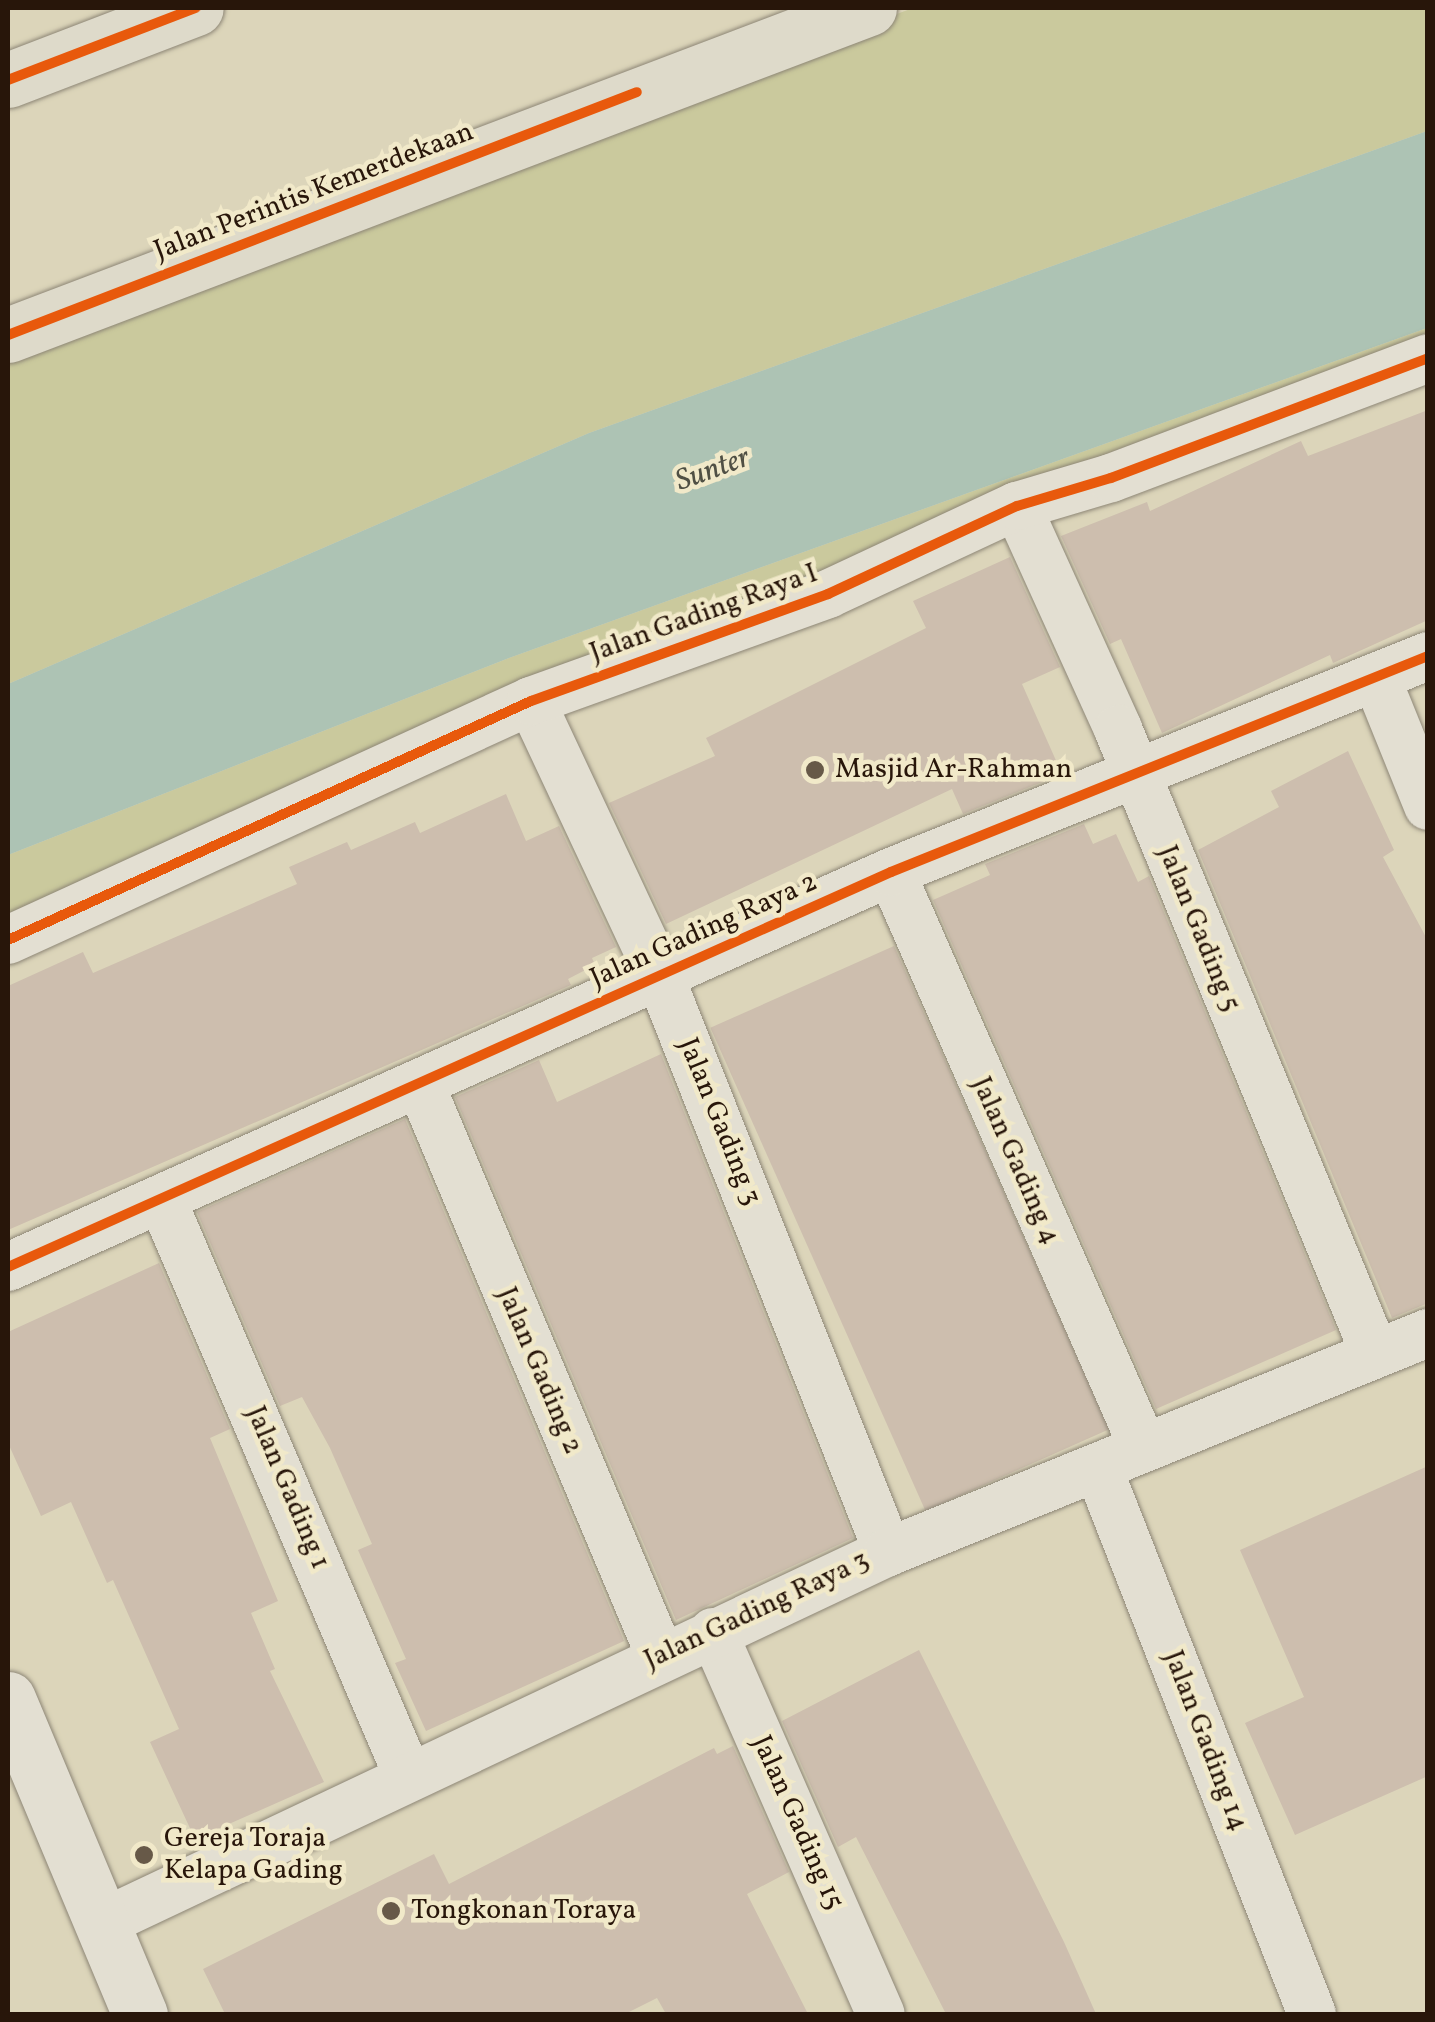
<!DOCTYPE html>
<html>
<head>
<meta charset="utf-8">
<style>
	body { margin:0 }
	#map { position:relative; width:1435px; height:2022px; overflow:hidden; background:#dcd5ba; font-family:Vollkorn,serif }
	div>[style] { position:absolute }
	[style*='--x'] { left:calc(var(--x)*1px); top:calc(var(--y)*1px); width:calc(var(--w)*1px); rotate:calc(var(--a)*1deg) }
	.green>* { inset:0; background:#cac99d }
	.water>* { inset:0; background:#adc3b4 }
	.building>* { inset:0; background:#cdbeae; transform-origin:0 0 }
	.roads { filter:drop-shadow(0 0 2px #8d8676) drop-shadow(0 0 2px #8d8676) }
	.minor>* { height:48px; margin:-24px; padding:0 24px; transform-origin:24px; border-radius:24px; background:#e3dfd2 }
	.tertiary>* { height:55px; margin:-27.5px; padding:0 27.5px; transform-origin:27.5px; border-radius:27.5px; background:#e3dfd2 }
	.trunk>* { height:55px; margin:-27.5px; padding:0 27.5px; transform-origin:27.5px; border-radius:27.5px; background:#dedaca }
	.cycleway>* { height:10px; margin:-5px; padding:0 5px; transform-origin:5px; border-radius:5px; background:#e8590c }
	.dots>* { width:28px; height:28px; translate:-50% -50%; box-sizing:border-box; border:5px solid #f1e9c9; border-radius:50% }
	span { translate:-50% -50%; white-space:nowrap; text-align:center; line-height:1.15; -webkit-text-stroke:9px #f1e9c9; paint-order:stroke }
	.street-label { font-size:28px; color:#28160a }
	.poi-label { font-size:28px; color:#28160a }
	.left { translate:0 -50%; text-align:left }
	.water-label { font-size:30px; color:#505044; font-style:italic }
	.frame { position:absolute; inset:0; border:10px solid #28160a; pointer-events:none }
</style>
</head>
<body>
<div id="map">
	<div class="green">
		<div style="clip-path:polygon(913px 8px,1427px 8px,1427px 131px,589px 433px,8px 684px,8px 345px)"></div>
		<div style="clip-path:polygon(1427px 328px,1427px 353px,8px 933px,8px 855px,509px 658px)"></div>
	</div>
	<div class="water">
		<div style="clip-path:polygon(1427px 131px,1427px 328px,509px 658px,8px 855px,8px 684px,589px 433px)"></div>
	</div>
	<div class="building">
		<div style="clip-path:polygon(1428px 410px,1428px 620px,1333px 663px,1330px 655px,1162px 733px,1121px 639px,1110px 644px,1061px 536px,1147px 502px,1150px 511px,1301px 441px,1308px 456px)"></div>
		<div style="clip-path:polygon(1010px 557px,1060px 667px,1022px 684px,1062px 774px,963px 814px,952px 789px,666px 924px,609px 803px,715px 756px,706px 738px,926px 628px,913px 601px)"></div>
		<div style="clip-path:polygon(1348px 751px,1394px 850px,1383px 857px,1428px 941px,1428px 1303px,1392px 1318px,1198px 850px,1279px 807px,1271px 791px)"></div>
		<div style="clip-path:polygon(506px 794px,526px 841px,559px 826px,616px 947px,592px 958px,595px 965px,568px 979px,571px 985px,8px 1230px,8px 986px,83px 952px,93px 973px,297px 884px,289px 867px,347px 842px,351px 850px,415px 822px,420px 833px)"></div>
		<div style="clip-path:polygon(1084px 824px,1093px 844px,1116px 834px,1138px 882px,1149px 876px,1336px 1330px,1156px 1409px,933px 900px,990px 875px,985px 864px)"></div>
		<div style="left:894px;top:946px;width:529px;height:201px;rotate:66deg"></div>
		<div style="clip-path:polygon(661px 1054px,853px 1538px,676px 1620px,455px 1097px,539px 1060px,557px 1102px)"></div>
		<div style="clip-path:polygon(405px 1119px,624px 1641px,426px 1731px,395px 1663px,406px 1659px,358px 1550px,372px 1544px,330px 1448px,302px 1397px,280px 1406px,197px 1212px)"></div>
		<div style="clip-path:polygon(159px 1263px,230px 1429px,210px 1438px,278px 1601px,251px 1613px,275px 1669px,270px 1671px,324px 1782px,195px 1839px,150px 1742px,179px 1729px,113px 1580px,107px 1583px,71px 1502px,41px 1516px,8px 1443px,8px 1332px)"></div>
		<div style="clip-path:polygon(1428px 1466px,1428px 1776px,1295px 1835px,1245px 1723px,1304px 1697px,1240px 1550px)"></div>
		<div style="clip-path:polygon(919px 1650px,1064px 1942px,1096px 2014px,946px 2014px,856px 1837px,838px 1847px,782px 1721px)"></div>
		<div style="clip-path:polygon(733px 1746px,789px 1872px,747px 1894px,808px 2014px,666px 2014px,657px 1998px,625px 2014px,225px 2014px,203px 1969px,434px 1854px,449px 1884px,714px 1748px,717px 1754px)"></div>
	</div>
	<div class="roads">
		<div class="minor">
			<div style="--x:1017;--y:506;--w:245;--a:65.6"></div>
			<div style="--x:1118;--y:729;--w:676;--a:67.65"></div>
			<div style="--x:1376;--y:677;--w:139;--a:68"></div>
			<div style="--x:531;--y:701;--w:302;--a:64.9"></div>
			<div style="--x:659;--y:974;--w:622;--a:68.39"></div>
			<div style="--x:891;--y:872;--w:628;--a:66.33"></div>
			<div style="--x:8;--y:940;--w:575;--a:-24.56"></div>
			<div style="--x:531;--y:701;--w:316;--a:-19.8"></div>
			<div style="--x:828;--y:594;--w:208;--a:-25"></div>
			<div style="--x:1017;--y:506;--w:98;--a:-16.6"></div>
			<div style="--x:1111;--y:478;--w:339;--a:-20.7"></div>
			<div style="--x:421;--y:1086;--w:617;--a:67.22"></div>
			<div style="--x:163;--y:1202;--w:624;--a:66.89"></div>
			<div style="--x:8;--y:1267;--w:967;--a:-24.1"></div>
			<div style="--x:891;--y:872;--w:579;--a:-21.91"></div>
			<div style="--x:1098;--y:1468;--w:586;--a:68.6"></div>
			<div style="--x:713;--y:1632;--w:417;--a:66.3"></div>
			<div style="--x:102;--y:1923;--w:869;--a:-25.27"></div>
			<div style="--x:888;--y:1552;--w:583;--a:-22.08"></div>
		</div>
		<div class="tertiary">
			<div style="--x:8;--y:1699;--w:342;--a:67.3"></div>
		</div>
		<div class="trunk">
			<div style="--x:8;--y:80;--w:201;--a:-21"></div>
			<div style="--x:8;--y:335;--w:921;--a:-20.8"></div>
		</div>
	</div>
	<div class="cycleway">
		<div style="--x:8;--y:80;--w:201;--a:-21"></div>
		<div style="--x:8;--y:335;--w:674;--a:-21.12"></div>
		<div style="--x:8;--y:940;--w:575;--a:-24.56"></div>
		<div style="--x:531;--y:701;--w:316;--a:-19.8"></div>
		<div style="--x:828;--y:594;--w:208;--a:-25"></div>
		<div style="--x:1017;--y:506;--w:98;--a:-16.6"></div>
		<div style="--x:1111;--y:478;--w:339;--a:-20.7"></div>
		<div style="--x:8;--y:1267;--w:967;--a:-24.1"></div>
		<div style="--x:891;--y:872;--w:579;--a:-21.91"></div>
	</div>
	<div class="dots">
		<div style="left:815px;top:770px;background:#675948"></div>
		<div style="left:144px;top:1855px;background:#675948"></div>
		<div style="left:391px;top:1911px;background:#675948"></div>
	</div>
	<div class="street-label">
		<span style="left:314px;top:192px;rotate:-21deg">Jalan Perintis Kemerdekaan</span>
		<span style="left:704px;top:614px;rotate:-20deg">Jalan Gading Raya I</span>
		<span style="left:1198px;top:929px;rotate:68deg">Jalan Gading 5</span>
		<span style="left:704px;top:931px;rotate:-24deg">Jalan Gading Raya 2</span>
		<span style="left:719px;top:1122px;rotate:68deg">Jalan Gading 3</span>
		<span style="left:1015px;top:1161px;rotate:66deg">Jalan Gading 4</span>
		<span style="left:539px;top:1371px;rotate:67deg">Jalan Gading 2</span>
		<span style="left:287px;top:1488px;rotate:67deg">Jalan Gading 1</span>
		<span style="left:757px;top:1611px;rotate:-25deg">Jalan Gading Raya 3</span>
		<span style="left:1205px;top:1741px;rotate:69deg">Jalan Gading 14</span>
		<span style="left:797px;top:1823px;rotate:66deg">Jalan Gading 15</span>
	</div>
	<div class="poi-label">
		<span class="left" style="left:835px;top:770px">Masjid Ar-Rahman</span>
		<span class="left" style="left:164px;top:1855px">Gereja Toraja<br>Kelapa Gading</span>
		<span class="left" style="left:411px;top:1911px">Tongkonan Toraya</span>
	</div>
	<div class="water-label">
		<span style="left:713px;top:470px;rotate:-20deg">Sunter</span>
	</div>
	<div class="frame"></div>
</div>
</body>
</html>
